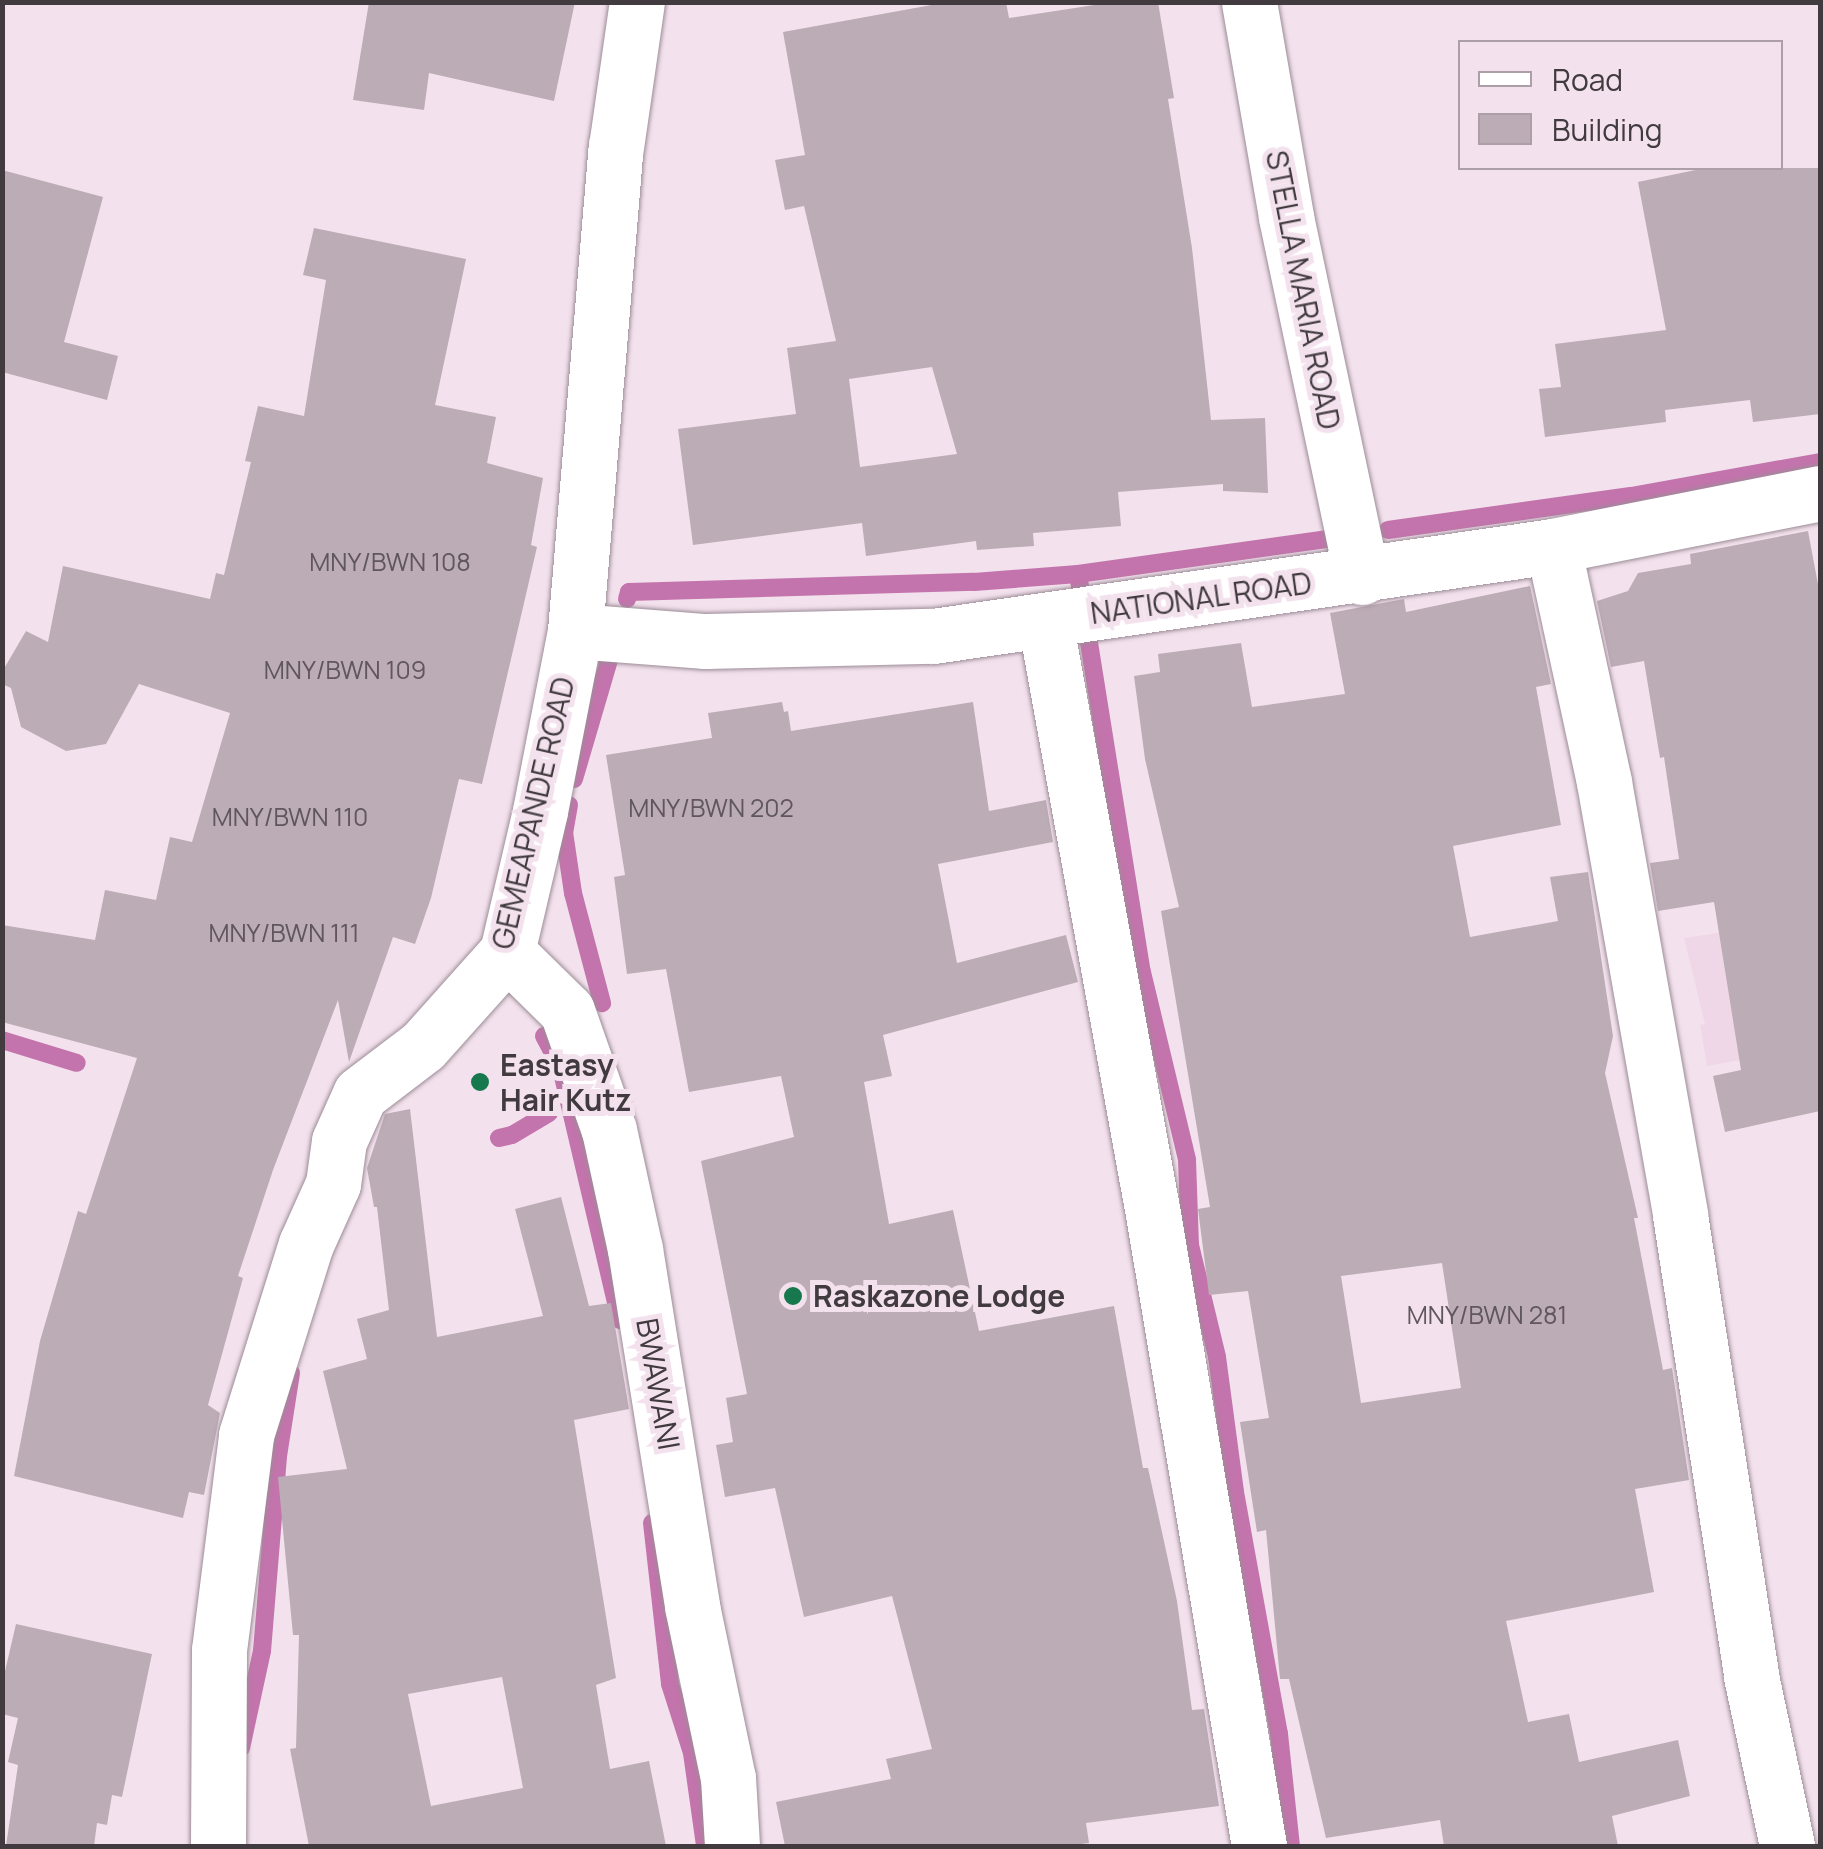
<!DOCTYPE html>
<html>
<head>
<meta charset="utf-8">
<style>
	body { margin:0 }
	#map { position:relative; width:1823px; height:1849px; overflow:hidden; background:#f3e2ed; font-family:Manrope,sans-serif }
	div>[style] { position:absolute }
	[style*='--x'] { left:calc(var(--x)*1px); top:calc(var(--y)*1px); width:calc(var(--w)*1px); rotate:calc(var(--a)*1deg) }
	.built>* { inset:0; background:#f0d7e7 }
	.stream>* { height:18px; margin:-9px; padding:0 9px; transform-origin:9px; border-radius:9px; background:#c374ac }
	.building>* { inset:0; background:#bcacb6 }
	.roads { filter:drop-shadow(0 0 2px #9c8c97) drop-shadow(0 0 2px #9c8c97) }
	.minor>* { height:55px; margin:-27.5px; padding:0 27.5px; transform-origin:27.5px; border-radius:27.5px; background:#fff }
	.dots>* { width:28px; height:28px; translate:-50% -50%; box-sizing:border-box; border:5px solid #f3e2ed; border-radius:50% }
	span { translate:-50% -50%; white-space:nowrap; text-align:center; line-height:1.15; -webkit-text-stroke:10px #f3e2ed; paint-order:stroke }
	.number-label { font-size:25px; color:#60565d }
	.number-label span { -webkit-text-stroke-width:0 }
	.street-label { font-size:30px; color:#413a3f }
	.poi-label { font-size:30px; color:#413a3f; font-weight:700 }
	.left { translate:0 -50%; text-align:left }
	.frame { position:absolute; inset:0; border:5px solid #413a3f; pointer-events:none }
	.legend { position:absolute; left:1458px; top:40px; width:325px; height:130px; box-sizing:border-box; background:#f3e2ed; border:2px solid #ac9fa7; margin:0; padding:12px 18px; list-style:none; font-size:30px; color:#413a3f }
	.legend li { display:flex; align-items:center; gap:20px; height:50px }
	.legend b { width:50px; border:2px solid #ac9fa7 }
</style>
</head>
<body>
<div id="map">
	<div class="built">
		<div style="clip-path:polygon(1777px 924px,1820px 924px,1820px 1046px,1707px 1066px,1700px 1025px,1705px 1024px,1684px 938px)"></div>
	</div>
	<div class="stream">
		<div style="--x:1388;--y:530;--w:245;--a:-8"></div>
		<div style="--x:1631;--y:496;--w:192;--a:-10.2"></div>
		<div style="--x:1078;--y:574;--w:403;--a:80.9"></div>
		<div style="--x:1142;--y:972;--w:193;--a:76.5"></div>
		<div style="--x:1187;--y:1160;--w:85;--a:88"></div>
		<div style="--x:1190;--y:1245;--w:115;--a:76.4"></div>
		<div style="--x:1217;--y:1357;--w:136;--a:82.4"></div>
		<div style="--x:1235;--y:1492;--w:246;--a:79.7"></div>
		<div style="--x:1279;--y:1734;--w:113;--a:83.9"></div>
		<div style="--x:627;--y:599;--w:7;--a:-74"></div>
		<div style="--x:629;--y:592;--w:345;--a:-1.7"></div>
		<div style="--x:974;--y:582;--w:104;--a:-4.4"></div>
		<div style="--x:1078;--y:574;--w:260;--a:-8"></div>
		<div style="--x:574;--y:779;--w:124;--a:-73.6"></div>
		<div style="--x:569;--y:805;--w:27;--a:100"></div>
		<div style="--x:564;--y:832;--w:62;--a:81.6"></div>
		<div style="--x:573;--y:893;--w:114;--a:75.2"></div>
		<div style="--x:544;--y:1036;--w:36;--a:62"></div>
		<div style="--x:561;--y:1068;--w:259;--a:76.8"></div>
		<div style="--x:2;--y:1040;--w:78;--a:17"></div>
		<div style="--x:499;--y:1138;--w:13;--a:-13"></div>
		<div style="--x:512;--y:1135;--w:43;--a:-30.7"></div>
		<div style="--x:652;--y:1523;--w:162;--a:83.6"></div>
		<div style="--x:670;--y:1684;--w:72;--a:72.3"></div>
		<div style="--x:692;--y:1753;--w:94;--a:82"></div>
		<div style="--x:241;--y:1748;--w:99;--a:-77.8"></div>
		<div style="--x:262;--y:1651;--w:196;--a:-85.3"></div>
		<div style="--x:278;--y:1456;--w:84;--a:-81.1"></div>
	</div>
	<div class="building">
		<div style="clip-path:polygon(369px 2px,575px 2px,554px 101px,429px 73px,424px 110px,353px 100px)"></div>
		<div style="clip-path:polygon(evenodd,948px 2px,1006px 2px,1009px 18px,1114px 2px,1158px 2px,1174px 98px,1168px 99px,1192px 248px,1211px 420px,1265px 418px,1268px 493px,1223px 491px,1223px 484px,1118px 492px,1121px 526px,1033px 533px,1034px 546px,977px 550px,976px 541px,866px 556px,862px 523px,693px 545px,678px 429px,796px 414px,787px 348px,836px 341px,804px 206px,785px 210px,775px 160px,805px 155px,783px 32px,948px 2px,932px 367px,957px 454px,860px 467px,849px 379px,932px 367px)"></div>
		<div style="clip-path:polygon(1705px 168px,1820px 168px,1820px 414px,1753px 422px,1750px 400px,1665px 410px,1666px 422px,1545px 437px,1539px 389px,1561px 387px,1555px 344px,1666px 330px,1638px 182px)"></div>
		<div style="clip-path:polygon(2px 170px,103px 197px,64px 342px,118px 356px,107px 400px,2px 372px)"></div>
		<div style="clip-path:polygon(314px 228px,466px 259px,435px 405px,496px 417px,487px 463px,543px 478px,531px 545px,537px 547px,482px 784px,459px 779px,431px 898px,415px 944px,393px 937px,349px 1062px,338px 1000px,273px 1170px,238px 1276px,243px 1278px,208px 1405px,220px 1413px,204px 1495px,189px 1492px,183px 1518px,14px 1476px,40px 1341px,78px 1211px,86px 1214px,137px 1058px,2px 1022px,2px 925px,95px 940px,105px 890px,156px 900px,170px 837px,192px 842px,230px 713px,139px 684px,106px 744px,66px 751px,21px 727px,11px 688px,2px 684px,2px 672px,26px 631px,48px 642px,63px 566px,210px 599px,216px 573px,224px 575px,251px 462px,245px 461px,258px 406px,304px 416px,326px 280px,303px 275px)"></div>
		<div style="clip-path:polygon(1808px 531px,1820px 595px,1820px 1111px,1725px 1132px,1713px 1076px,1741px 1070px,1714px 902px,1658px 911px,1650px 863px,1679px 859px,1664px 757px,1660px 758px,1644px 661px,1611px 667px,1597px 601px,1628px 591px,1638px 573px,1691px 564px,1690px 554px)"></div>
		<div style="clip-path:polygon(evenodd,1530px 586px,1551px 684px,1536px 687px,1561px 825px,1453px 846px,1470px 937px,1558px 921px,1550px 877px,1588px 872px,1613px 1036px,1605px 1073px,1638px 1218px,1634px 1218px,1663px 1370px,1672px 1368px,1689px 1480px,1635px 1489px,1654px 1592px,1506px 1621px,1528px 1722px,1569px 1714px,1579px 1762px,1678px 1740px,1690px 1796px,1612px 1816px,1618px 1846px,1444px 1846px,1440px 1820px,1326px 1838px,1289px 1679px,1280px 1679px,1266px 1530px,1257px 1532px,1240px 1422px,1269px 1418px,1248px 1291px,1209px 1295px,1198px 1209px,1210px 1207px,1161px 911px,1179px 907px,1145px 759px,1134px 676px,1160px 672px,1158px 654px,1241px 643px,1252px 707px,1345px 694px,1330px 613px,1404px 599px,1406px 612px,1530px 586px,1442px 1263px,1461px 1388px,1361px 1403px,1341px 1276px,1442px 1263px)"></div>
		<div style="clip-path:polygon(782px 702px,784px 712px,788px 711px,791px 731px,973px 702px,989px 811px,1046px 800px,1053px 842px,938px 864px,957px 963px,1066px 935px,1078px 982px,883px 1035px,892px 1076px,864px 1082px,889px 1224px,953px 1210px,979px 1331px,1114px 1306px,1143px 1468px,1148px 1468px,1177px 1601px,1192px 1710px,1204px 1709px,1219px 1806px,1086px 1823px,1089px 1843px,1066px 1846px,785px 1846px,776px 1802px,891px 1779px,886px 1759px,932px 1749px,892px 1596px,804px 1617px,775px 1488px,725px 1497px,716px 1445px,733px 1442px,726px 1398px,747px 1394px,701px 1161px,794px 1137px,781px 1076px,689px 1092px,666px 969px,627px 974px,614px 877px,625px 875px,606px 755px,712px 738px,708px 713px)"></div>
		<div style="clip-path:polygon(evenodd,410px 1109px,437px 1337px,543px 1316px,515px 1209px,561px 1197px,589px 1306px,611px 1303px,629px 1409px,574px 1420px,616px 1678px,596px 1685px,610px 1769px,649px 1761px,666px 1846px,309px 1846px,290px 1749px,296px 1748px,299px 1635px,293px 1635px,278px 1477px,347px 1469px,323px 1371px,367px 1359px,357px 1319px,389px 1310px,377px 1207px,374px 1207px,367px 1168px,385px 1114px,410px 1109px,502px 1677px,523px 1788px,431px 1806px,408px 1694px,502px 1677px)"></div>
		<div style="clip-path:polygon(16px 1624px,152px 1654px,122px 1797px,112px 1795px,107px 1825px,97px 1823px,94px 1846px,6px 1846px,18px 1765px,8px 1762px,18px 1718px,2px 1714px,2px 1684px)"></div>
	</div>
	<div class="roads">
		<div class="minor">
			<div style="--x:1249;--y:2;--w:218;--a:80.2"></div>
			<div style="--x:1286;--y:217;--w:368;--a:78.1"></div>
			<div style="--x:1553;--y:546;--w:241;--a:77.8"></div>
			<div style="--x:1604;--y:782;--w:440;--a:80"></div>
			<div style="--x:1680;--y:1215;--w:466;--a:81.2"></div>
			<div style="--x:1751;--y:1676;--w:174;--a:78"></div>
			<div style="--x:1045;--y:621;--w:603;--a:79.68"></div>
			<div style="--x:1153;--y:1214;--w:641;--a:80.48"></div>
			<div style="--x:575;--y:631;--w:131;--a:4.4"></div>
			<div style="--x:706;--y:641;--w:227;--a:-1.3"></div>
			<div style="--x:933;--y:636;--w:626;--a:-8.26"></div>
			<div style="--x:1553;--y:546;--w:272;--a:-11.2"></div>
			<div style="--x:507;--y:952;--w:84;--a:44.5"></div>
			<div style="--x:567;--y:1011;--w:126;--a:70.6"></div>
			<div style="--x:609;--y:1130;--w:122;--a:77.7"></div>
			<div style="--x:635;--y:1249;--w:362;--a:80.9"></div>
			<div style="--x:692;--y:1606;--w:176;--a:78.2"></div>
			<div style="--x:728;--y:1778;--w:68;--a:86.6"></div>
			<div style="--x:218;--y:1846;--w:196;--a:-89.7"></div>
			<div style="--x:219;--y:1650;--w:217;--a:-82.8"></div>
			<div style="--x:246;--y:1435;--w:200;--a:-72.6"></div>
			<div style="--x:306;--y:1244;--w:66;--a:-65.8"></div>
			<div style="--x:333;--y:1184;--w:43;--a:-82.1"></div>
			<div style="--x:339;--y:1141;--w:51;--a:-65.9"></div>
			<div style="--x:360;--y:1094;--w:79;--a:-37.3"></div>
			<div style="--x:423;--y:1046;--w:126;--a:-48.2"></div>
			<div style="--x:507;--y:952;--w:145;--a:-76.8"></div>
			<div style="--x:540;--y:811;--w:183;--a:-79"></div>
			<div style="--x:575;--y:631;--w:486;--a:-85.2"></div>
			<div style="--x:616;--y:147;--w:147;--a:-81.8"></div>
		</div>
	</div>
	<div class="dots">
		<div style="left:480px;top:1082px;background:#17774d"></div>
		<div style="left:793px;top:1296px;background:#17774d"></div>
	</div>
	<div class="number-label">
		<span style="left:390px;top:562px">MNY/BWN 108</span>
		<span style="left:345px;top:670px">MNY/BWN 109</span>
		<span style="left:711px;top:808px">MNY/BWN 202</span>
		<span style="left:290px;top:817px">MNY/BWN 110</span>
		<span style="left:284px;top:933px">MNY/BWN 111</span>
		<span style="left:1487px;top:1315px">MNY/BWN 281</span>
	</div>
	<div class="street-label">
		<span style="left:1303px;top:290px;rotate:79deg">STELLA MARIA ROAD</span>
		<span style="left:1201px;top:598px;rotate:-8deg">NATIONAL ROAD</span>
		<span style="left:533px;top:813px;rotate:-77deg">GEMEAPANDE ROAD</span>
		<span style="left:658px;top:1384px;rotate:80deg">BWAWANI</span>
	</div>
	<div class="poi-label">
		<span class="left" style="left:500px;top:1082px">Eastasy<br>Hair Kutz</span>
		<span class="left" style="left:813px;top:1296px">Raskazone Lodge</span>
	</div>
	<div class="frame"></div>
	<ul class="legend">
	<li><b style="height:12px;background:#fff"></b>Road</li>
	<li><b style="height:28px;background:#bcacb6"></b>Building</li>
	</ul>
</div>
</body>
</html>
